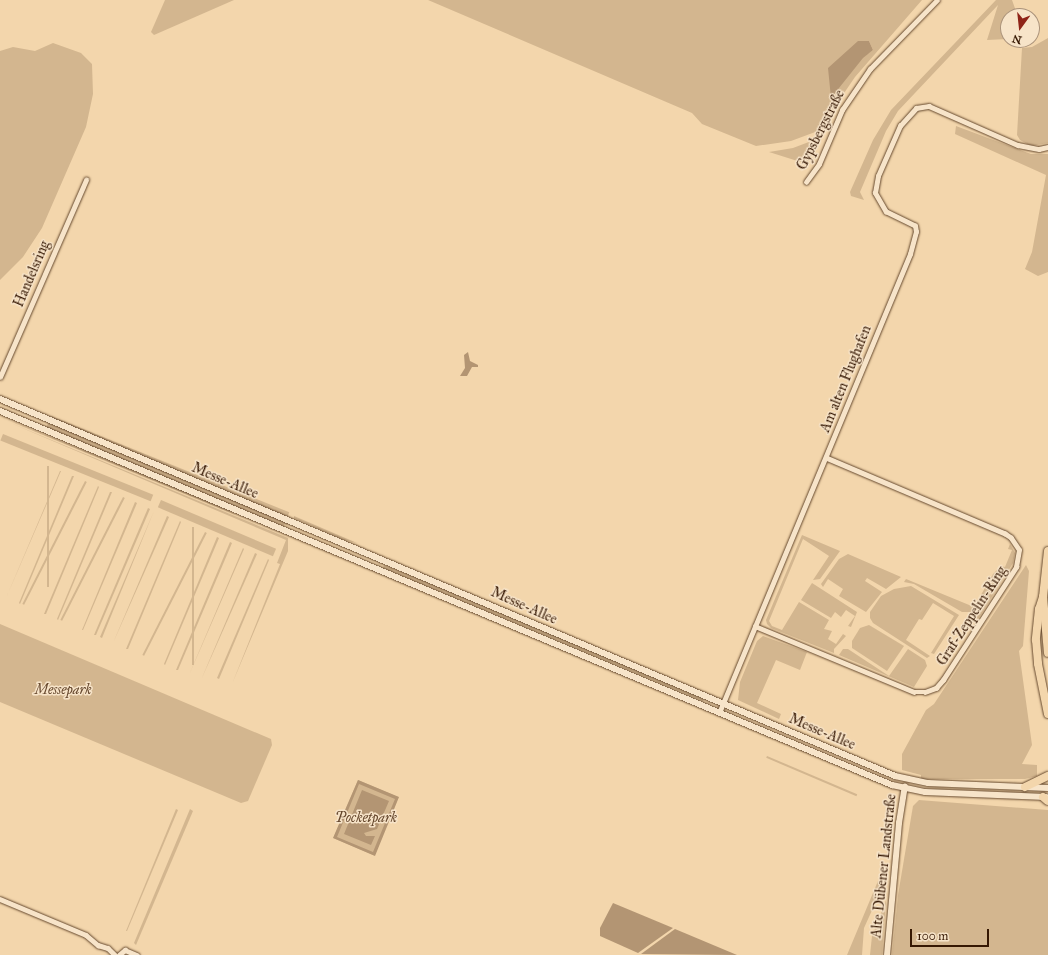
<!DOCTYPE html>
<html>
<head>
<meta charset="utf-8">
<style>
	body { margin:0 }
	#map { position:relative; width:1048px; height:955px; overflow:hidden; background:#f3d6ac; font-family:"IM FELL Great Primer",serif }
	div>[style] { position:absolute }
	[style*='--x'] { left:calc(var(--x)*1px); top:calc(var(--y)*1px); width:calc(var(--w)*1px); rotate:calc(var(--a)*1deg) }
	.green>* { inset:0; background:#d3b68f; transform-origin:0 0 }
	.water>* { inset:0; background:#b39573 }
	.roads { filter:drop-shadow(0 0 1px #65482d) drop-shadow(0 0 1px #65482d) }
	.street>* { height:4.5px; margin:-2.25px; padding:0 2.25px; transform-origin:2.25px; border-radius:2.25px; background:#f7e4c9 }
	.secondary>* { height:6px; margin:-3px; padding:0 3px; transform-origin:3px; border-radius:3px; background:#f7e4c9 }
	.highway>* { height:8px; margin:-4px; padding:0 4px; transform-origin:4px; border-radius:4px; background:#f3d6ac }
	span { translate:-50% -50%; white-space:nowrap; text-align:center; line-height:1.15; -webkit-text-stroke:3px #f7e4c9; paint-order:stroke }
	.street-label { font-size:14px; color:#361803 }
	.park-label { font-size:14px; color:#65472d; font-style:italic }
	.north { position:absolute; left:1000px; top:8px; width:40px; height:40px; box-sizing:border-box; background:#f7e4c9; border:1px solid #aa927a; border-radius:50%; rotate:195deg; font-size:11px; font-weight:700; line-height:16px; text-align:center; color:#361803 }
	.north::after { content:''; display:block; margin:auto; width:14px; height:18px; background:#8f2418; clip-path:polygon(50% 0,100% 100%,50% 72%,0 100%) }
	.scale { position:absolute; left:910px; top:929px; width:79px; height:18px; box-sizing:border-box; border:2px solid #361803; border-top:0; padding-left:5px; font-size:12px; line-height:14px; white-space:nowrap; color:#361803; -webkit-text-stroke:3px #f7e4c9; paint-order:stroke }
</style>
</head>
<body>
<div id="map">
	<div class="green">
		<div style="clip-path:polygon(165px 0,234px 0,154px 35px,151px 32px)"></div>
		<div style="clip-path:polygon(evenodd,428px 0,922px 0,855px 77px,840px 99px,826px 128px,791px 141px,756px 146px,702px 124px,692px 113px,428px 0,869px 41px,873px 50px,863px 57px,831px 97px,869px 41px)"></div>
		<div style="clip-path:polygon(996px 0,1012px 0,1017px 14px,1017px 16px,1008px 16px,1008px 39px,987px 40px,998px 5px,898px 111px,886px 131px,863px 185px,860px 192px,864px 200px,851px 196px,850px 192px,873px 140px,891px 110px)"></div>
		<div style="clip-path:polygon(1048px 38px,1048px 143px,1031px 146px,1020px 140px,1017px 135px,1022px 48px,1032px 47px)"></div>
		<div style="clip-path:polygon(53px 43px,81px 53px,92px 64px,93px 94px,86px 127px,42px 228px,23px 257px,0 280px,0 51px,13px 47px,35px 51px)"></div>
		<div style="clip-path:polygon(956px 126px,1031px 154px,1048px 154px,1048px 272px,1038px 276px,1025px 269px,1032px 252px,1046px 175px,955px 134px)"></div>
		<div style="clip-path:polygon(822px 137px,807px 164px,769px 152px,793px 148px)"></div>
		<div style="clip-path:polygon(1px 408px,70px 437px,113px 450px,288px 522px,287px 525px,217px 498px,69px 438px)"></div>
		<div style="left:51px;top:416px;width:257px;height:15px;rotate:22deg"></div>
		<div style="clip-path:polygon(0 417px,213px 502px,238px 516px,5px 419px)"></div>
		<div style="clip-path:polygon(8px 422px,288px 538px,288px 551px,232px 684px,280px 564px,277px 563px,286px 540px)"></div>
		<div style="left:3px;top:434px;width:162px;height:7px;rotate:22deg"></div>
		<div style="left:47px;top:466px;width:2px;height:121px"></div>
		<div style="clip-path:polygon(60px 471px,61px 471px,6px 598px)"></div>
		<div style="clip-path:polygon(72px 476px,74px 476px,20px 604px,19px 603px)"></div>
		<div style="left:85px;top:481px;width:2px;height:138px;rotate:27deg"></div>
		<div style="clip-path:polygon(98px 486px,99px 487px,46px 614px,44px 614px)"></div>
		<div style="clip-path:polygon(110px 492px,112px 492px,58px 620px,57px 619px)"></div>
		<div style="left:123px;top:497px;width:2px;height:138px;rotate:27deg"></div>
		<div style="left:161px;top:500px;width:125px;height:8px;rotate:23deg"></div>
		<div style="clip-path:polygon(135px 502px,137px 503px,83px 630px,82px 630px)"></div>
		<div style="clip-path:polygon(148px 508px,150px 509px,96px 635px,94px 635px)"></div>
		<div style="clip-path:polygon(154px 511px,102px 638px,100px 637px)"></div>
		<div style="clip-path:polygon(167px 516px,169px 517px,113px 643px)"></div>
		<div style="clip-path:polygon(294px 516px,357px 543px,344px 540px,294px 518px)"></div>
		<div style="clip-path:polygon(180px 521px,181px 522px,128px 649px,126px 649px)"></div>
		<div style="left:192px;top:527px;width:2px;height:138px"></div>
		<div style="left:205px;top:532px;width:2px;height:138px;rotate:27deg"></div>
		<div style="clip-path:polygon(802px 535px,840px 551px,820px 579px,813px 580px,829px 556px,803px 539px,769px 621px,772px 626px,782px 630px,799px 602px,829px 620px,824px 629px,832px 631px,828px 639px,836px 644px,843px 634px,846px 636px,834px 649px,834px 653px,771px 628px,767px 624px,766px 620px)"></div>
		<div style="clip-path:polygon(217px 537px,219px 538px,165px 665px,164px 664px)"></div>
		<div style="clip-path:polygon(230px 542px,232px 543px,178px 670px,176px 670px)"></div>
		<div style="clip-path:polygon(1010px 544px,1015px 553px,1013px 563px,978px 619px,976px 618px,980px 612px,962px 612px,914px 584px,904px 582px,906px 579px,974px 607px,993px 574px,1001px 566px,1005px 567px,1012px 550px,1008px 549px)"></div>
		<div style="clip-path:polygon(243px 548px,244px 549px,189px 675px)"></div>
		<div style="clip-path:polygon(255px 553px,257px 554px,201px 680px)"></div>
		<div style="clip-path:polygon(848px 554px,901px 577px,886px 589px,867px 578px,865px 581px,882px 592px,866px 612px,839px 596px,843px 589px,828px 579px,823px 587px,821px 584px,839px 559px)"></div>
		<div style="clip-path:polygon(268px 559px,269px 560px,219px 679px,217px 678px)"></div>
		<div style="clip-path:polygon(384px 565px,477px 602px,704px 699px,703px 701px,383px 568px)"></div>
		<div style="clip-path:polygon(1026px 565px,1029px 571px,1023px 646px,1019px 651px,1032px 745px,1022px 764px,1037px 765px,1037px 776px,1025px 779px,921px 779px,921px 775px,902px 770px,902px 754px,926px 710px,934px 704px)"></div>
		<div style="clip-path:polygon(812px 583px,857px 612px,851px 627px,848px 626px,855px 616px,846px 610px,841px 617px,835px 612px,831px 618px,801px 600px)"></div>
		<div style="clip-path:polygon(911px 586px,959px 615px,934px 654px,931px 653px,954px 616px,933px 603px,922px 620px,919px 619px,906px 640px,930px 656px,927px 658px,873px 623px,870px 618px,870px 612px,881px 596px,894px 589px)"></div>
		<div style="clip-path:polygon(0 624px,271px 739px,272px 745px,248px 801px,241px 803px,0 702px)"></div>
		<div style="clip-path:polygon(869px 625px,904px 646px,887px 671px,852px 648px,852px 641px,860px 628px)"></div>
		<div style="clip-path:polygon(763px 636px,807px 652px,800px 670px,776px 660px,757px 703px,781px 714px,779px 719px,738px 700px,740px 682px,757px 641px)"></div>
		<div style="clip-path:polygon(843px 649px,848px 649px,889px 676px,908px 649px,925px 660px,927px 666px,914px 687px,839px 655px)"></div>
		<div style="left:767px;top:756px;width:98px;height:2px;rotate:23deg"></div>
		<div style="left:358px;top:780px;width:44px;height:63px;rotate:23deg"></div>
		<div style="clip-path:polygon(919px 800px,1048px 810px,1048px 955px,892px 955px,898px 895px,913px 806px)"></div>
		<div style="clip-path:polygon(176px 809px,178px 810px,127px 931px,126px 931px)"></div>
		<div style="clip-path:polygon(190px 809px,193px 811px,136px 945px,134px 943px)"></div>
		<div style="clip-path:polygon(878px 881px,883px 886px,864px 928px,862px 955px,847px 955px)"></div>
		<div style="clip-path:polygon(886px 900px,882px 955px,870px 955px,872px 936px)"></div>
	</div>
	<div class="water">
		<div style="clip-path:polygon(858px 41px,869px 41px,873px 50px,863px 58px,831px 98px,828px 68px)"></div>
		<div style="clip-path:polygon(468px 352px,470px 361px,478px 365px,478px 367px,472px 367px,467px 376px,460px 376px,465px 368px,464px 355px)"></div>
		<div style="clip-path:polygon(evenodd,358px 780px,399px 797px,375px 856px,333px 838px,358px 780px,359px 784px,395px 799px,373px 852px,337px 837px,359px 784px)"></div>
		<div style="clip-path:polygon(362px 790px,389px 801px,377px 829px,364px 833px,366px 836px,375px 836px,371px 845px,344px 834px)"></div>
		<div style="clip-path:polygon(613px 903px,673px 928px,638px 953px,600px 936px,600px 928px)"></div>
		<div style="clip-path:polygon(675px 929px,737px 955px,641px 954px)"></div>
	</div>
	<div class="roads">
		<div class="street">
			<div style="--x:806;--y:182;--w:22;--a:-54"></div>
			<div style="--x:819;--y:164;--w:59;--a:-66.9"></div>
			<div style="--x:842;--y:110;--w:50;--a:-55.7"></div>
			<div style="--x:870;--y:69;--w:96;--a:-45.8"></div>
			<div style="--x:0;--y:377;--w:215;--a:-66.4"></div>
			<div style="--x:755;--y:626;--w:172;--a:22.5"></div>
			<div style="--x:914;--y:692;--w:11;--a:0"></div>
			<div style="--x:925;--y:692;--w:12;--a:-20"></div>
			<div style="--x:936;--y:688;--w:11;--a:-49"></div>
			<div style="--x:943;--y:680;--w:135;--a:-57.1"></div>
			<div style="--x:1016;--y:567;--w:17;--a:-80"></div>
			<div style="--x:1019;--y:550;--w:14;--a:-124"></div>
			<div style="--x:1011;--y:538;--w:7;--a:-146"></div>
			<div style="--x:1005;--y:534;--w:194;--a:-157"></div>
			<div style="--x:719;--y:713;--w:497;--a:-67.4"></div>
			<div style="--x:910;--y:254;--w:23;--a:-75"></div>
			<div style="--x:916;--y:232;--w:6;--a:-99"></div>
			<div style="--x:915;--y:226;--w:32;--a:-154"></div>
			<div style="--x:886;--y:212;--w:22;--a:-120"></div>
			<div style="--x:875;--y:193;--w:17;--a:-80"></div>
			<div style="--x:878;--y:176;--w:55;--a:-66.3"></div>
			<div style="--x:900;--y:126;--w:24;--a:-48"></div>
			<div style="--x:916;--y:108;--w:13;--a:-9"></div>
			<div style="--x:929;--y:106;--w:97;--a:23.7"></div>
			<div style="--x:1018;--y:145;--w:21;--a:11"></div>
			<div style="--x:1039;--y:149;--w:9;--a:-13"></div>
			<div style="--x:0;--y:899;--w:93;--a:22.7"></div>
			<div style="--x:86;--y:935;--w:16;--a:40"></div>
			<div style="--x:98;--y:945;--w:10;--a:17"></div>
			<div style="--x:108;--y:948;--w:10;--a:45"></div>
			<div style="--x:119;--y:955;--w:8;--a:-40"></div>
			<div style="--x:125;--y:950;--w:13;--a:23"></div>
		</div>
		<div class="secondary">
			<div style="--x:0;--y:399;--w:971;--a:22.84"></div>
			<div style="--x:895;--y:776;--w:34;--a:12"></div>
			<div style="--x:928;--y:783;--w:120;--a:2.4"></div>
			<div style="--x:0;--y:411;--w:967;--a:22.75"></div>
			<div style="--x:892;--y:785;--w:34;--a:12"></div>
			<div style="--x:925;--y:792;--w:121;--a:2.4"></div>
			<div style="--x:887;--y:955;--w:133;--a:-84.8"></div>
			<div style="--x:899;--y:823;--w:37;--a:-81"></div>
		</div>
		<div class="highway">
			<div style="--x:1048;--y:551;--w:46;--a:96.2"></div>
			<div style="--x:1043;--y:597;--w:56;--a:84.9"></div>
			<div style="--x:1043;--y:597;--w:13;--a:108"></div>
			<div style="--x:1039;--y:609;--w:31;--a:96"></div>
			<div style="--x:1036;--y:640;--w:24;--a:85"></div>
			<div style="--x:1038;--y:664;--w:51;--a:78.7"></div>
			<div style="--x:1025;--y:787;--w:25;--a:-26"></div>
			<div style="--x:1043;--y:797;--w:6;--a:39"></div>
		</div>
	</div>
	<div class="street-label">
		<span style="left:821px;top:130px;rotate:-63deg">Gypsbergstraße</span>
		<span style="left:32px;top:274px;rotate:-67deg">Handelsring</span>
		<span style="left:846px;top:379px;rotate:-68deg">Am alten Flughafen</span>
		<span style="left:225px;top:481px;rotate:23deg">Messe-Allee</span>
		<span style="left:524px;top:606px;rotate:24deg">Messe-Allee</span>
		<span style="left:972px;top:616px;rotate:-57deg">Graf-Zeppelin-Ring</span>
		<span style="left:822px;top:732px;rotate:23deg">Messe-Allee</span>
		<span style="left:884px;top:866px;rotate:-84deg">Alte Dübener Landstraße</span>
	</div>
	<div class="park-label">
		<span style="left:63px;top:690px">Messepark</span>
		<span style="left:366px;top:818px">Pocketpark</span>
	</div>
	<div class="north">N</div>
	<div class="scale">100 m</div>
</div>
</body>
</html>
